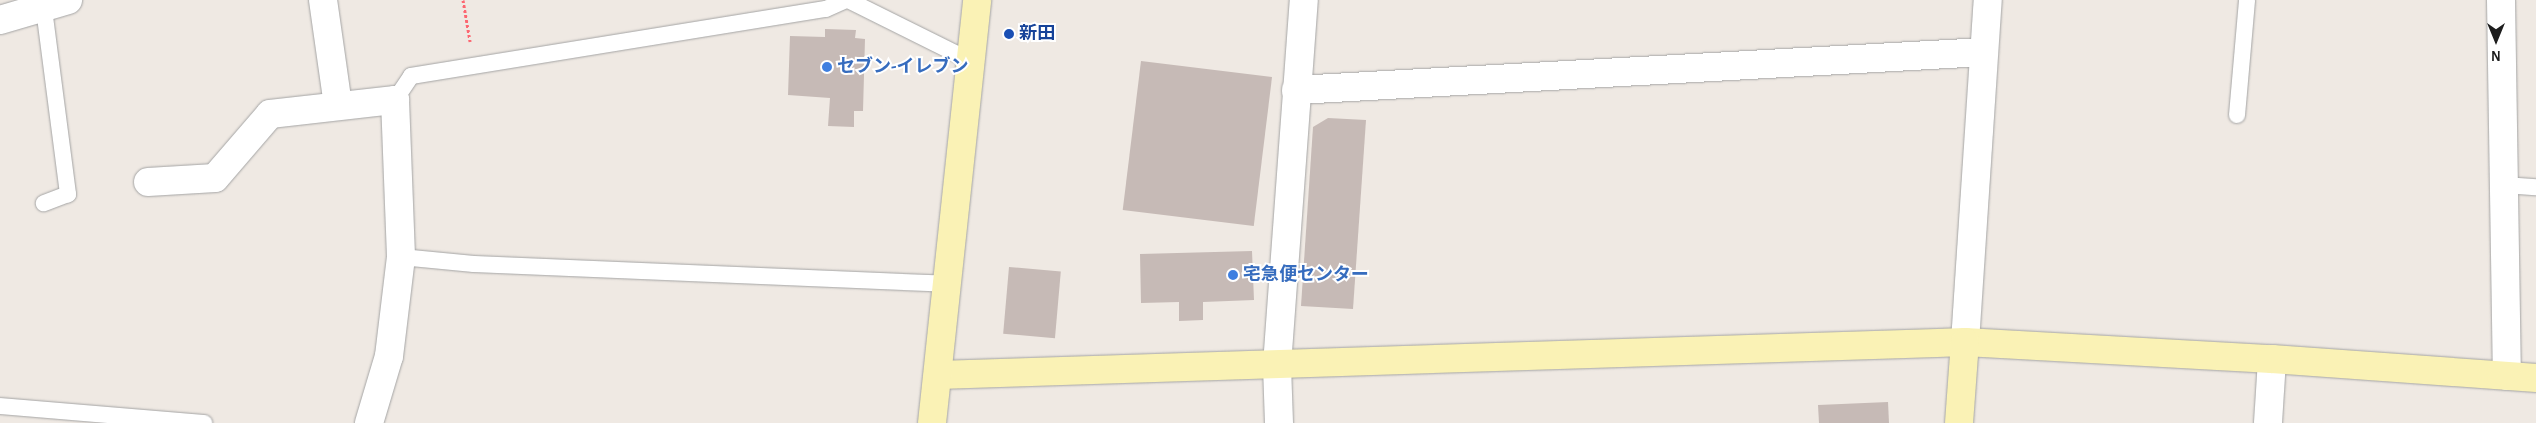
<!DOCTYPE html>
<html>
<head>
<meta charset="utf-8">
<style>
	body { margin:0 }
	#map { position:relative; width:2536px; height:423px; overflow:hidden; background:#efe9e3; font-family:"Alegreya Sans","Noto Sans JP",sans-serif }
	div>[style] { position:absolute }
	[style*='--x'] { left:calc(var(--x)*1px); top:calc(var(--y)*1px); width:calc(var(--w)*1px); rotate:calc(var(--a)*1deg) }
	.building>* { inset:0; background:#c6bab6; transform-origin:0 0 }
	.path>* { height:3px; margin-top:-1.5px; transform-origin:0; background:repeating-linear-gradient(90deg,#fc6771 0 2.5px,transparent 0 5px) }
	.roads { filter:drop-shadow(0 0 1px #a4a4a4) drop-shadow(0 0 1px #a4a4a4) }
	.lane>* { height:16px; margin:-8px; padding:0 8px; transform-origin:8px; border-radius:8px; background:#fff }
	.street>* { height:28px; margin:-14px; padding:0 14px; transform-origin:14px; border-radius:14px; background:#fff }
	.secondary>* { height:28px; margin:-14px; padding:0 14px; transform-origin:14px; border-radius:14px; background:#faf2b5 }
	.dots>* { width:14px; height:14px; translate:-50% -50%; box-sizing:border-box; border:2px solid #fff; border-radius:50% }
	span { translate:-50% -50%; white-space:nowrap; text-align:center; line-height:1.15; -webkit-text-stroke:4px #fff; paint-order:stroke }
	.transit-label { font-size:18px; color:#164399; font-weight:700 }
	.left { translate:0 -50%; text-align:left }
	.shop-label { font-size:18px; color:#366cbe; font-weight:700 }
	.north { position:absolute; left:2471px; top:15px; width:50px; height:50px; -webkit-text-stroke:4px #fff; paint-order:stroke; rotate:180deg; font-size:14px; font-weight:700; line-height:20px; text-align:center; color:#1d1d1d }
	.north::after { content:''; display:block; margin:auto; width:18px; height:22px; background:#1d1d1d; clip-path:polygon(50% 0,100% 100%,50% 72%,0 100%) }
</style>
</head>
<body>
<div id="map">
	<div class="building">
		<div style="clip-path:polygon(825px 29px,856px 30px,855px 38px,865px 39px,863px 111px,854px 111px,854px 127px,828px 126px,830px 98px,788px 95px,790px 36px,825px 37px)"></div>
		<div style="left:1141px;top:61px;width:132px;height:150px;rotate:7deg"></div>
		<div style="clip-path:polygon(1328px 118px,1366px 120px,1353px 309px,1301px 306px,1313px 127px)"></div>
		<div style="clip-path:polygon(1252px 251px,1254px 300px,1203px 302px,1203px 320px,1179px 321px,1179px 302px,1141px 303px,1140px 254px)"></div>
		<div style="left:1009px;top:267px;width:52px;height:67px;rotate:5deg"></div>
		<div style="clip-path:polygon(1888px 402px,1889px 423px,1819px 423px,1818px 405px)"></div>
	</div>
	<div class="path">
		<div style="--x:463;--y:0;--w:42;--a:80.3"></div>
	</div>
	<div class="roads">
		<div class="lane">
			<div style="--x:848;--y:0;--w:137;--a:26.4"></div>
			<div style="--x:44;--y:9;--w:187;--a:82.6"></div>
			<div style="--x:68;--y:194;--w:26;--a:159"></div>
			<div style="--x:395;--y:100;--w:29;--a:-56"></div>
			<div style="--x:411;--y:76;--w:420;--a:-9.2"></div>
			<div style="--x:826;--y:9;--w:22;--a:-24"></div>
			<div style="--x:2237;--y:115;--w:115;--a:-85"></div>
			<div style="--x:2504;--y:185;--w:32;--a:4"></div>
			<div style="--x:401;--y:257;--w:73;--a:5.5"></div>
			<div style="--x:474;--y:264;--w:474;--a:2.4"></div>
			<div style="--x:0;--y:406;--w:205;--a:4.8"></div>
		</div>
		<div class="street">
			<div style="--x:323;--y:0;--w:106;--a:81.9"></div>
			<div style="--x:2501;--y:0;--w:376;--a:89.1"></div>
			<div style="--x:0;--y:20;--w:71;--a:-16.4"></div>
			<div style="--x:1296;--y:90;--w:689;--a:-3.16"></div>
			<div style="--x:148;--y:182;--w:67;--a:-3.4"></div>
			<div style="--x:215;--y:178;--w:84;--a:-49.3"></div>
			<div style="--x:270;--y:114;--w:126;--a:-6.4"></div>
			<div style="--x:395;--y:100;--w:157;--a:87.8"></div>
			<div style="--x:401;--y:257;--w:100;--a:96.9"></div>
			<div style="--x:389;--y:356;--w:70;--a:106.6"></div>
			<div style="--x:1965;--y:342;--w:343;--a:-86.2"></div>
			<div style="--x:1279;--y:423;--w:58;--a:-92"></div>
			<div style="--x:1277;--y:365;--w:366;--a:-85.8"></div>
			<div style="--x:2268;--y:423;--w:64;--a:-86.4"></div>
		</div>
		<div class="secondary">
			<div style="--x:938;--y:375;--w:1028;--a:-1.84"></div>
			<div style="--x:1965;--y:342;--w:307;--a:3.2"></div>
			<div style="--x:2272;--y:359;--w:265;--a:4.1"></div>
			<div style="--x:932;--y:423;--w:425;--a:-83.9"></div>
			<div style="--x:1959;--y:423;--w:81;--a:-85.8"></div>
		</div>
	</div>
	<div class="dots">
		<div style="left:1009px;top:34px;background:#1a4fb4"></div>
		<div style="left:827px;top:67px;background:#3f7fe0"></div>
		<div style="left:1233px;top:275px;background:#3f7fe0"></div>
	</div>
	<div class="transit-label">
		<span class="left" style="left:1019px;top:34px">新田</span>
	</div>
	<div class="shop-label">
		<span class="left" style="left:837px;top:67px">セブン-イレブン</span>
		<span class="left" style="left:1243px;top:275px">宅急便センター</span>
	</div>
	<div class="north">N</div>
</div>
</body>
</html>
